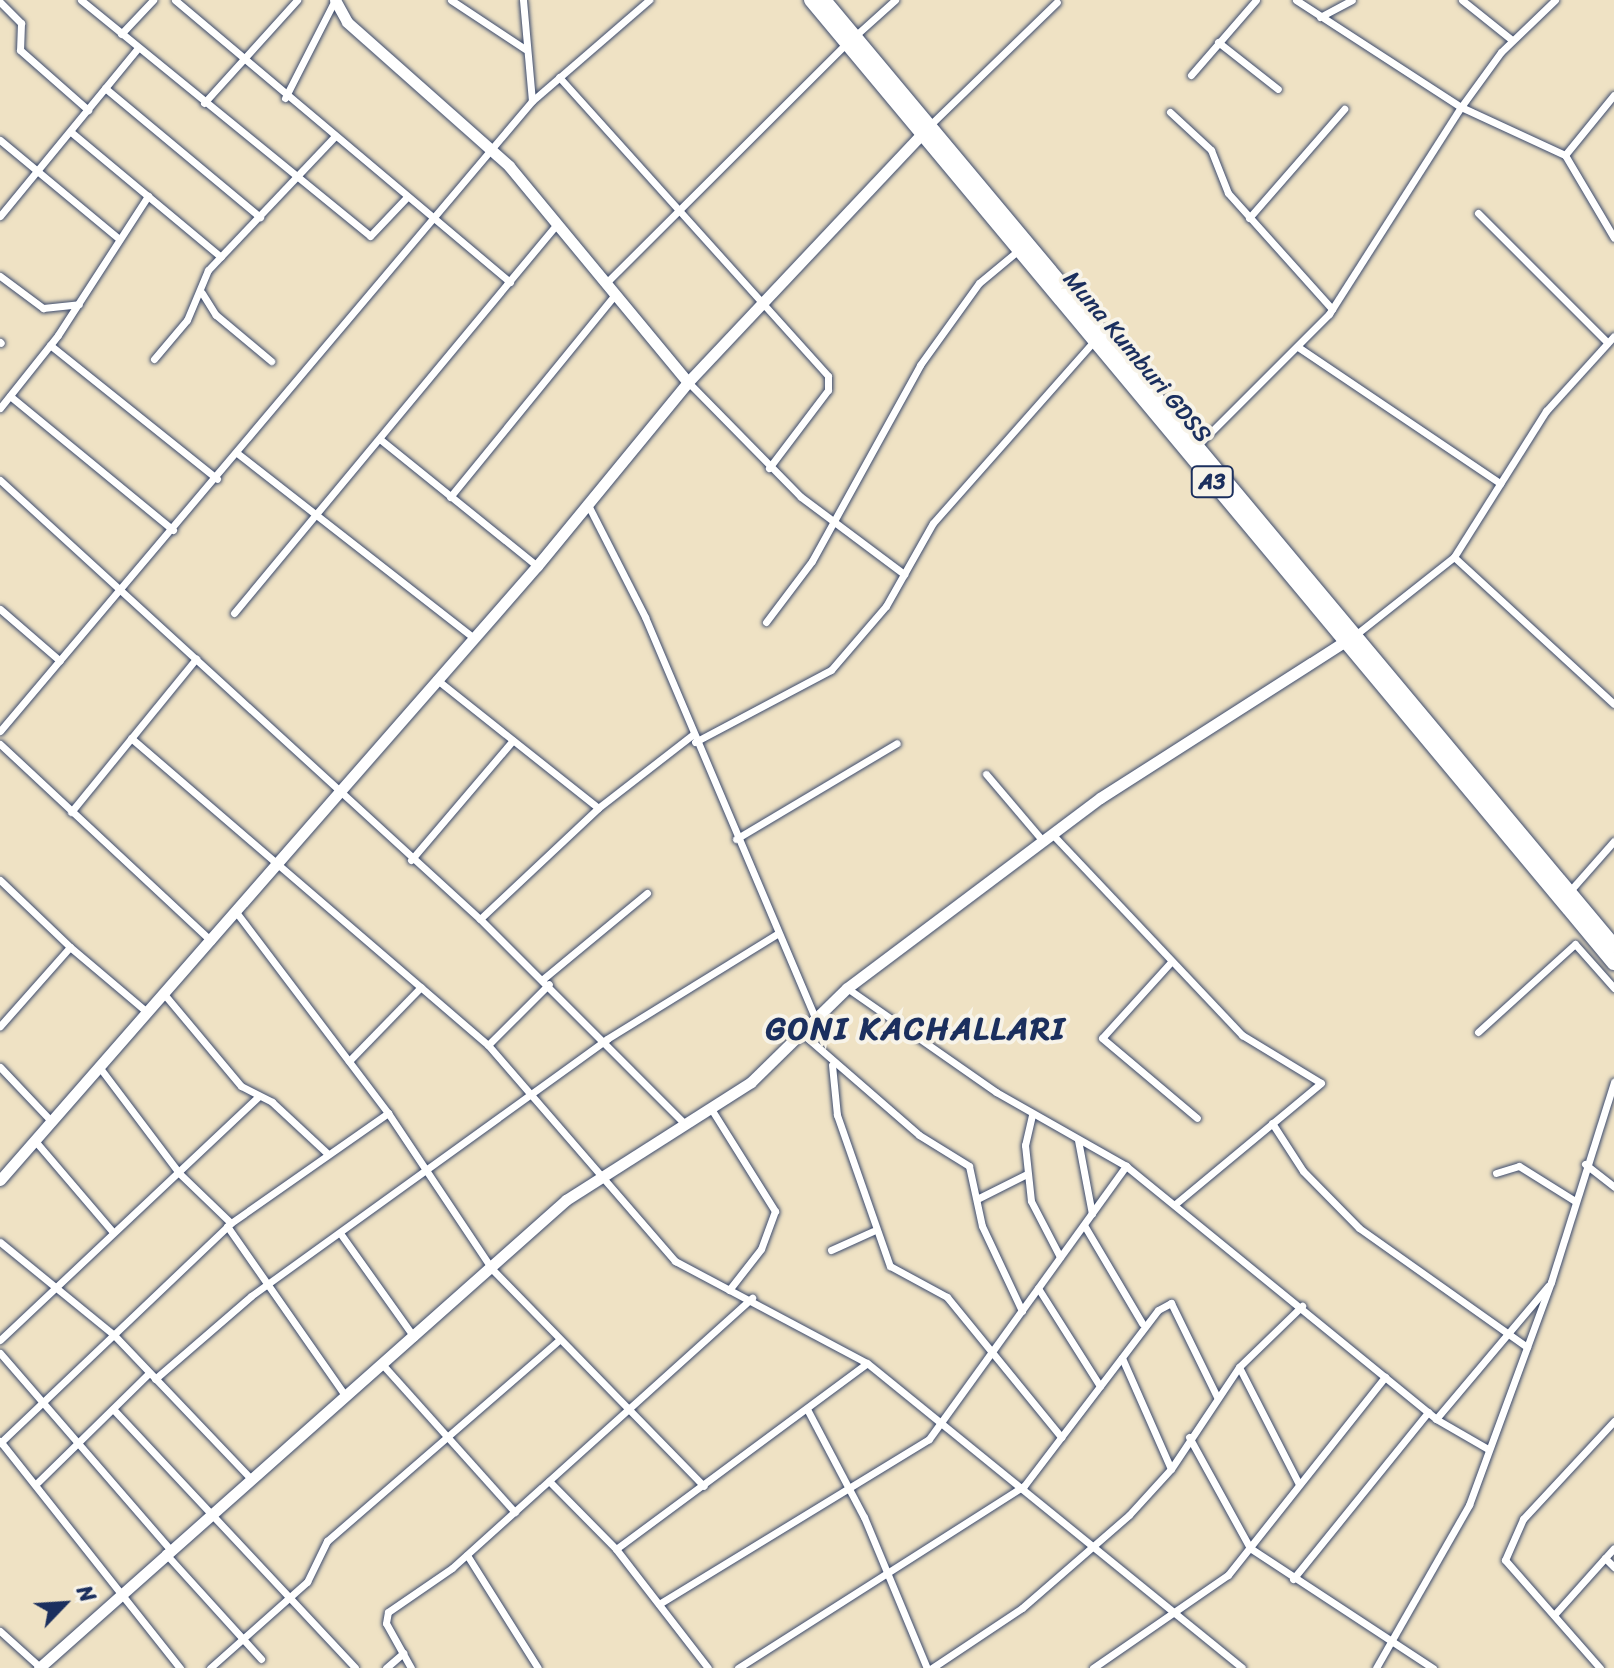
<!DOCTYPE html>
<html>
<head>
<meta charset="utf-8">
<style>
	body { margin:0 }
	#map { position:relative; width:1614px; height:1668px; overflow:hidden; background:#efe2c4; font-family:Sriracha,sans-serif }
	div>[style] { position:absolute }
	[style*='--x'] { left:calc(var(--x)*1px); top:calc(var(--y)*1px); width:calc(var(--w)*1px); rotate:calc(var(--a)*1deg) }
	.roads { filter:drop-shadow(0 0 2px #3b4a6d) drop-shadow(0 0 2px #3b4a6d) }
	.street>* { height:7px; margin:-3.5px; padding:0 3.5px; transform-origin:3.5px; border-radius:3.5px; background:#fff }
	.secondary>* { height:11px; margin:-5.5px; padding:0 5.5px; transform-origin:5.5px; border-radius:5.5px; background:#fff }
	.highway>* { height:14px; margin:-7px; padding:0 7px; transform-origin:7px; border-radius:7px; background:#fff }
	span { translate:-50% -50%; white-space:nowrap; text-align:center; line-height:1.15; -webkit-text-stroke:8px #f7f3e8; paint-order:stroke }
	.shield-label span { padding:2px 6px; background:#f7f3e8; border:2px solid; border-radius:6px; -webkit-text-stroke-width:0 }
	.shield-label { font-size:22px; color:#1b2f5e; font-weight:700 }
	.street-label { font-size:24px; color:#1b2f5e }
	.district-label { font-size:32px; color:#1b2f5e; font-weight:700; letter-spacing:2px }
	.north { position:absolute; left:24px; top:1564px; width:80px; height:80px; -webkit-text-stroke:6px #f7f3e8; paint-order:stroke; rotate:65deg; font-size:22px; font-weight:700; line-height:32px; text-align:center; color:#1b2f5e }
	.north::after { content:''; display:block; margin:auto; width:28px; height:36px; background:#1b2f5e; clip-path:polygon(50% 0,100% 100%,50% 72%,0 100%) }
</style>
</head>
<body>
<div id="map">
	<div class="roads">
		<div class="street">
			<div style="--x:81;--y:0;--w:373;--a:39.2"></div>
			<div style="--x:370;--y:236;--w:52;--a:-46.5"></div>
			<div style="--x:175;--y:0;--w:438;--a:40.1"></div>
			<div style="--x:451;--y:0;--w:89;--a:33.5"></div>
			<div style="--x:523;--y:0;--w:101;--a:84.9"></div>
			<div style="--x:1296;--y:0;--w:197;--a:33"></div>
			<div style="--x:1461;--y:107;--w:115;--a:24.8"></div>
			<div style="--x:1565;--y:155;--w:96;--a:59.4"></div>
			<div style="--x:1462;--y:0;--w:64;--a:38.7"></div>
			<div style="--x:0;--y:2;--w:30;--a:45"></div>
			<div style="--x:21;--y:23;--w:27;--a:92"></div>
			<div style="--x:20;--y:50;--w:91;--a:41.4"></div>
			<div style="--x:1320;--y:17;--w:36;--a:-28"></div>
			<div style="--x:121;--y:34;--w:47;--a:-46.7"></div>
			<div style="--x:855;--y:36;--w:54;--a:-42"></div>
			<div style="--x:1218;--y:42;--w:76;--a:38.1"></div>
			<div style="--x:1191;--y:75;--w:99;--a:-49.1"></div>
			<div style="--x:559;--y:77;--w:402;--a:48"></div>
			<div style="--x:828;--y:376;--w:14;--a:90"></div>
			<div style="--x:828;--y:390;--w:98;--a:127.1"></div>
			<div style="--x:105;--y:88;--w:202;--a:39.8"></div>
			<div style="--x:285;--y:98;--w:110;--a:-63"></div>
			<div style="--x:204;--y:103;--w:139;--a:-47.9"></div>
			<div style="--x:1170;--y:112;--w:56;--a:42.8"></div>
			<div style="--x:1211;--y:150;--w:46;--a:68.4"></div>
			<div style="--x:1228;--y:193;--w:156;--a:48.1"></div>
			<div style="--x:929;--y:126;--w:178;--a:-44.1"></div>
			<div style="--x:71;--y:132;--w:195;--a:39.8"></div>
			<div style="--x:0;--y:140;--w:152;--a:39.7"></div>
			<div style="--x:1565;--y:155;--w:77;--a:-50.8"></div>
			<div style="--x:1478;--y:213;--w:182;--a:45"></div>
			<div style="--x:0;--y:216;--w:217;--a:-50.6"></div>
			<div style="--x:1249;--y:218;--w:145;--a:-48.9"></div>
			<div style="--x:0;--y:276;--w:54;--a:36.7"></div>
			<div style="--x:43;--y:308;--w:36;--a:-6"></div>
			<div style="--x:605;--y:284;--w:342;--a:-44.9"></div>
			<div style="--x:202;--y:293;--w:26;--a:58"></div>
			<div style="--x:216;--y:315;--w:72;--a:39.9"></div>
			<div style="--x:0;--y:342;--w:1;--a:45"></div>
			<div style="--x:50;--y:345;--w:214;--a:38.7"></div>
			<div style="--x:1298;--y:347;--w:244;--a:34"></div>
			<div style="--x:154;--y:359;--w:51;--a:-49.8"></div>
			<div style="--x:187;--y:320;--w:54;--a:-67.2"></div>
			<div style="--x:208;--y:270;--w:185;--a:-46.5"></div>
			<div style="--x:688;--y:382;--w:161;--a:45.5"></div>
			<div style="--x:801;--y:497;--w:129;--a:36.8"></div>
			<div style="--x:10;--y:396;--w:211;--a:39.4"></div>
			<div style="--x:0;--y:408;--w:93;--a:-51.5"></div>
			<div style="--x:58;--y:335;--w:166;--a:-57.1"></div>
			<div style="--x:381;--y:440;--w:201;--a:38.9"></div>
			<div style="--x:1197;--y:446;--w:187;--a:-45"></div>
			<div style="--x:1329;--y:314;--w:246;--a:-57.5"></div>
			<div style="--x:1461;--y:107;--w:68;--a:-54"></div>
			<div style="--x:1501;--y:52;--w:75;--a:-43.9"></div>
			<div style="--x:237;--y:453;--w:301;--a:38"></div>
			<div style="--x:0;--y:480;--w:650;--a:42.45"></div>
			<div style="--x:480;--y:919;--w:287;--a:45"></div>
			<div style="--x:450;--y:497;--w:259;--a:-50.8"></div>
			<div style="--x:587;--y:503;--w:128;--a:63"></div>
			<div style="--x:645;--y:617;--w:437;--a:67"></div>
			<div style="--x:1454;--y:557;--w:217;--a:42.6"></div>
			<div style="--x:0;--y:609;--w:79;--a:40.9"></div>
			<div style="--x:234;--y:613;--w:506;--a:-50.3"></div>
			<div style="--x:766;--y:622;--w:76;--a:-53"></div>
			<div style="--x:812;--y:561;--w:224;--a:-61.1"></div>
			<div style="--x:920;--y:365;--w:101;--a:-54.3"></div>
			<div style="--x:979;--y:283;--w:53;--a:-39.7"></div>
			<div style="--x:1354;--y:636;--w:127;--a:-38.3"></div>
			<div style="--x:1454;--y:557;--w:173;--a:-57.8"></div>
			<div style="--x:1546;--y:411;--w:101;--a:-47.8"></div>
			<div style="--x:436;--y:679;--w:207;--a:38.5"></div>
			<div style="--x:0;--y:731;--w:825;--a:-49.82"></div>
			<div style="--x:532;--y:101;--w:155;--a:-40.8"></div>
			<div style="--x:131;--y:738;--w:471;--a:40.7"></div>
			<div style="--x:488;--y:1045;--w:286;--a:49.1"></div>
			<div style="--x:675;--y:1261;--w:217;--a:28"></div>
			<div style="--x:867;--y:1363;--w:483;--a:39.1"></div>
			<div style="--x:695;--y:742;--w:154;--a:-27.9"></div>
			<div style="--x:831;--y:670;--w:84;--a:-49.3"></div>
			<div style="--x:886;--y:606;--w:95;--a:-60.5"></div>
			<div style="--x:933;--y:523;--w:244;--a:-48.5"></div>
			<div style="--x:0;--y:744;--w:289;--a:43"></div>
			<div style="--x:986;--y:774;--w:88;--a:49.6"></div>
			<div style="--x:71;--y:812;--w:198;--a:-50.8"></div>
			<div style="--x:1052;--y:834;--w:277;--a:46.6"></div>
			<div style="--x:1242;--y:1035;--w:92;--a:31.3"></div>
			<div style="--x:1321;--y:1083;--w:190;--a:140.3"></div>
			<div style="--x:736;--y:839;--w:187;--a:-30.8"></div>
			<div style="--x:411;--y:860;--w:157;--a:-49.6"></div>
			<div style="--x:0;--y:880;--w:97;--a:43.7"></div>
			<div style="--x:70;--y:947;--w:106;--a:131.5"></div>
			<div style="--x:1569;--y:892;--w:68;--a:-48.6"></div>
			<div style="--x:236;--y:912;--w:252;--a:52.9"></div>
			<div style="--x:388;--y:1113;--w:187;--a:56.3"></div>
			<div style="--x:492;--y:1269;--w:303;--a:45.7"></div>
			<div style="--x:480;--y:919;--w:162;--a:-43.2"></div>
			<div style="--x:598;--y:808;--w:119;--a:-37.8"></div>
			<div style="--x:70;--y:947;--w:102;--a:40.2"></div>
			<div style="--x:1170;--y:963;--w:101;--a:132.2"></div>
			<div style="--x:1102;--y:1038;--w:124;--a:40.1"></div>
			<div style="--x:543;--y:979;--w:135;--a:-39.6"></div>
			<div style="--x:847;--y:988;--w:182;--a:34.9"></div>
			<div style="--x:996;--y:1092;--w:150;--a:29.6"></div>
			<div style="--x:1126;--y:1166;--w:400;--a:39.2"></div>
			<div style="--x:1436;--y:1419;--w:60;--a:30"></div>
			<div style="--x:164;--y:994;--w:120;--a:50.1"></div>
			<div style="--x:241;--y:1086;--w:35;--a:27"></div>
			<div style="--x:272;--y:1102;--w:76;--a:42.9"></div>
			<div style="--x:1478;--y:1032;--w:131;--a:-42.2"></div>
			<div style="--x:1575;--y:944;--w:59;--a:48.4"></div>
			<div style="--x:804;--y:1035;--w:152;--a:41"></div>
			<div style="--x:919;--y:1135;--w:59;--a:31.8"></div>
			<div style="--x:969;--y:1166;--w:61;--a:77.8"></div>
			<div style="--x:982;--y:1226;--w:94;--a:64.8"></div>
			<div style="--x:488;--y:1045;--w:86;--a:-45"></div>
			<div style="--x:349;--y:1061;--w:103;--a:-45.8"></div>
			<div style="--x:832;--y:1065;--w:50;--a:84.3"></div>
			<div style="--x:837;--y:1115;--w:160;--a:70.7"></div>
			<div style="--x:890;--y:1266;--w:65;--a:28.5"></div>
			<div style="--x:947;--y:1297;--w:181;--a:50.8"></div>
			<div style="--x:0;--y:1067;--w:76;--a:46.6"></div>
			<div style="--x:100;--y:1068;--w:131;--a:53"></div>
			<div style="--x:179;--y:1173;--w:72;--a:43.9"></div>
			<div style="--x:710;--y:1107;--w:123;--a:58"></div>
			<div style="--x:775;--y:1211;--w:40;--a:110.2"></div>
			<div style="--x:761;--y:1249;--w:52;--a:128"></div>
			<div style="--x:1032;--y:1115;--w:31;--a:103"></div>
			<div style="--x:1025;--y:1145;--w:56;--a:83.9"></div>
			<div style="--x:1031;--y:1201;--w:63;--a:62.6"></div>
			<div style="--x:1272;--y:1123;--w:57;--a:57.1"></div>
			<div style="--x:1303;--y:1171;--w:80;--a:45.5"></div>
			<div style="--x:1359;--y:1228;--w:206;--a:35.3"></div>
			<div style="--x:1078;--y:1140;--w:75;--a:79.3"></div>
			<div style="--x:36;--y:1142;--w:117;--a:49.5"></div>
			<div style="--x:1585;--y:1164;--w:37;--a:38"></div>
			<div style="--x:1496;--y:1173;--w:24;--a:-17"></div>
			<div style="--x:1519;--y:1166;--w:66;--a:32"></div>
			<div style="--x:977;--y:1199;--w:56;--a:-26.6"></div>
			<div style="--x:1084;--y:1225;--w:114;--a:59.4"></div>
			<div style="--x:227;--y:1226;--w:205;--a:55.1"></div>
			<div style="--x:340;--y:1233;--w:128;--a:54.6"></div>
			<div style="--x:0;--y:1242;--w:147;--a:39.2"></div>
			<div style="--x:114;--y:1335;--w:196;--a:46.4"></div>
			<div style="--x:831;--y:1250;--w:46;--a:-24.3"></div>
			<div style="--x:1038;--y:1288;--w:116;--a:57.7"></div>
			<div style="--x:0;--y:1340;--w:356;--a:-43.3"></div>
			<div style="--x:0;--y:1353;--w:259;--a:49.1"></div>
			<div style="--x:1122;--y:1358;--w:121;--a:66.2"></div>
			<div style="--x:382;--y:1364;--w:199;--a:48.1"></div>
			<div style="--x:1239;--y:1367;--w:131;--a:62.9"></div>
			<div style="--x:155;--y:1379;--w:127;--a:-40.8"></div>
			<div style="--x:251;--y:1296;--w:439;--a:-35.8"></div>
			<div style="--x:607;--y:1039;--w:200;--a:-31.7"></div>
			<div style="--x:113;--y:1409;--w:354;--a:46.9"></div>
			<div style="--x:807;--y:1409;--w:122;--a:62.2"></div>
			<div style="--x:864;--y:1517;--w:164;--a:67.4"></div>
			<div style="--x:1436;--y:1419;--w:174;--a:-49.9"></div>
			<div style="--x:1189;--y:1437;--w:127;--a:61.2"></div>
			<div style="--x:1250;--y:1548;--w:219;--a:33.3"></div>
			<div style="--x:0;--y:1441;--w:290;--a:51.6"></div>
			<div style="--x:0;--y:1443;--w:319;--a:-43.6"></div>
			<div style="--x:231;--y:1223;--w:192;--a:-35"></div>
			<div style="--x:549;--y:1481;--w:95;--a:45.4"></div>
			<div style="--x:616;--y:1549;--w:150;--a:52.3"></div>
			<div style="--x:38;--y:1482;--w:156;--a:-44.5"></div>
			<div style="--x:616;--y:1549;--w:312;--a:-36.5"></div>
			<div style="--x:165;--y:1553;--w:143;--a:47.8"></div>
			<div style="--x:467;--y:1555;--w:133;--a:57.9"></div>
			<div style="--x:1605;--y:1558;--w:13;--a:-48"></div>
			<div style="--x:1293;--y:1579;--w:215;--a:-51"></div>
			<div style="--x:659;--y:1604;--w:316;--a:-31.4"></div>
			<div style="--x:929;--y:1439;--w:337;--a:-54.2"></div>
			<div style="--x:1554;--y:1615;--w:76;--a:-48.2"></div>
			<div style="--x:1605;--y:1558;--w:13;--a:45"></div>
			<div style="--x:0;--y:1631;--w:55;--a:42.1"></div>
			<div style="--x:210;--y:1668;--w:130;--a:-41.6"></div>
			<div style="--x:307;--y:1582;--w:46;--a:-64"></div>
			<div style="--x:327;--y:1541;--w:306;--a:-40.9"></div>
			<div style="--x:386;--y:1668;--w:23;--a:-41"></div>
			<div style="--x:411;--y:1668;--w:51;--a:-119.1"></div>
			<div style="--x:386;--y:1623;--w:11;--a:-80"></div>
			<div style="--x:388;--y:1612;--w:78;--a:-34.5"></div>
			<div style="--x:452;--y:1568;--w:404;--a:-42"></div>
			<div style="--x:738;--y:1668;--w:339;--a:-32.5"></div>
			<div style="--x:1024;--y:1486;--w:221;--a:-52.7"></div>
			<div style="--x:1158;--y:1310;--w:15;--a:-28"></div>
			<div style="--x:1171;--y:1303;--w:105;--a:63.9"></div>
			<div style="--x:932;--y:1668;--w:108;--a:-33.7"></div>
			<div style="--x:1022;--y:1608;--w:142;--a:-41"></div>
			<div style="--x:1129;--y:1515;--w:62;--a:-47.6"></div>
			<div style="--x:1171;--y:1469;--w:123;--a:-56.3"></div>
			<div style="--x:1239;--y:1367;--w:88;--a:-44.1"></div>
			<div style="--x:1093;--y:1668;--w:164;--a:-34.6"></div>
			<div style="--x:1228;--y:1575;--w:253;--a:-51.6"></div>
			<div style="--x:1376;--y:1668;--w:188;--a:-60.3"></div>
			<div style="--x:1469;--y:1505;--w:238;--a:-69.8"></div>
			<div style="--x:1551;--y:1282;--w:210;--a:-72.5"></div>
			<div style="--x:1600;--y:1668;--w:144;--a:-131.3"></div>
			<div style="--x:1505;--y:1560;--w:45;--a:-66.3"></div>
			<div style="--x:1523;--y:1519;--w:134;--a:-47.1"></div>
		</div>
		<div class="secondary">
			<div style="--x:335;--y:0;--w:25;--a:61"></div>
			<div style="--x:347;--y:22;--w:217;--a:41.6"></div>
			<div style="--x:509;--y:166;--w:281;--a:50.4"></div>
			<div style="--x:0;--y:1180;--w:816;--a:-48.83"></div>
			<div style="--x:537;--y:566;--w:238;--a:-50.6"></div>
			<div style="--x:688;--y:382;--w:349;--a:-46.7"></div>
			<div style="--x:39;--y:1668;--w:705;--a:-41.61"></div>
			<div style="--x:566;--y:1200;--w:219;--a:-32.5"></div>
			<div style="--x:751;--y:1082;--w:134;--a:-44.4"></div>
			<div style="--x:847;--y:988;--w:316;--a:-36.9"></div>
			<div style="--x:1100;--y:798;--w:299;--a:-32.6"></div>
		</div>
		<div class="highway">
			<div style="--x:811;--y:0;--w:1254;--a:50.18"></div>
			<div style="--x:824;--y:0;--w:1232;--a:50.13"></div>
		</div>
	</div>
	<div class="shield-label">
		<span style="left:1212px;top:482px">A3</span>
	</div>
	<div class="street-label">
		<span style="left:1137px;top:357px;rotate:50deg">Muna Kumburi GDSS</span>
	</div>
	<div class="district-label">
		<span style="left:916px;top:1029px">GONI KACHALLARI</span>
	</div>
	<div class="north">N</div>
</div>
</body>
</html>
